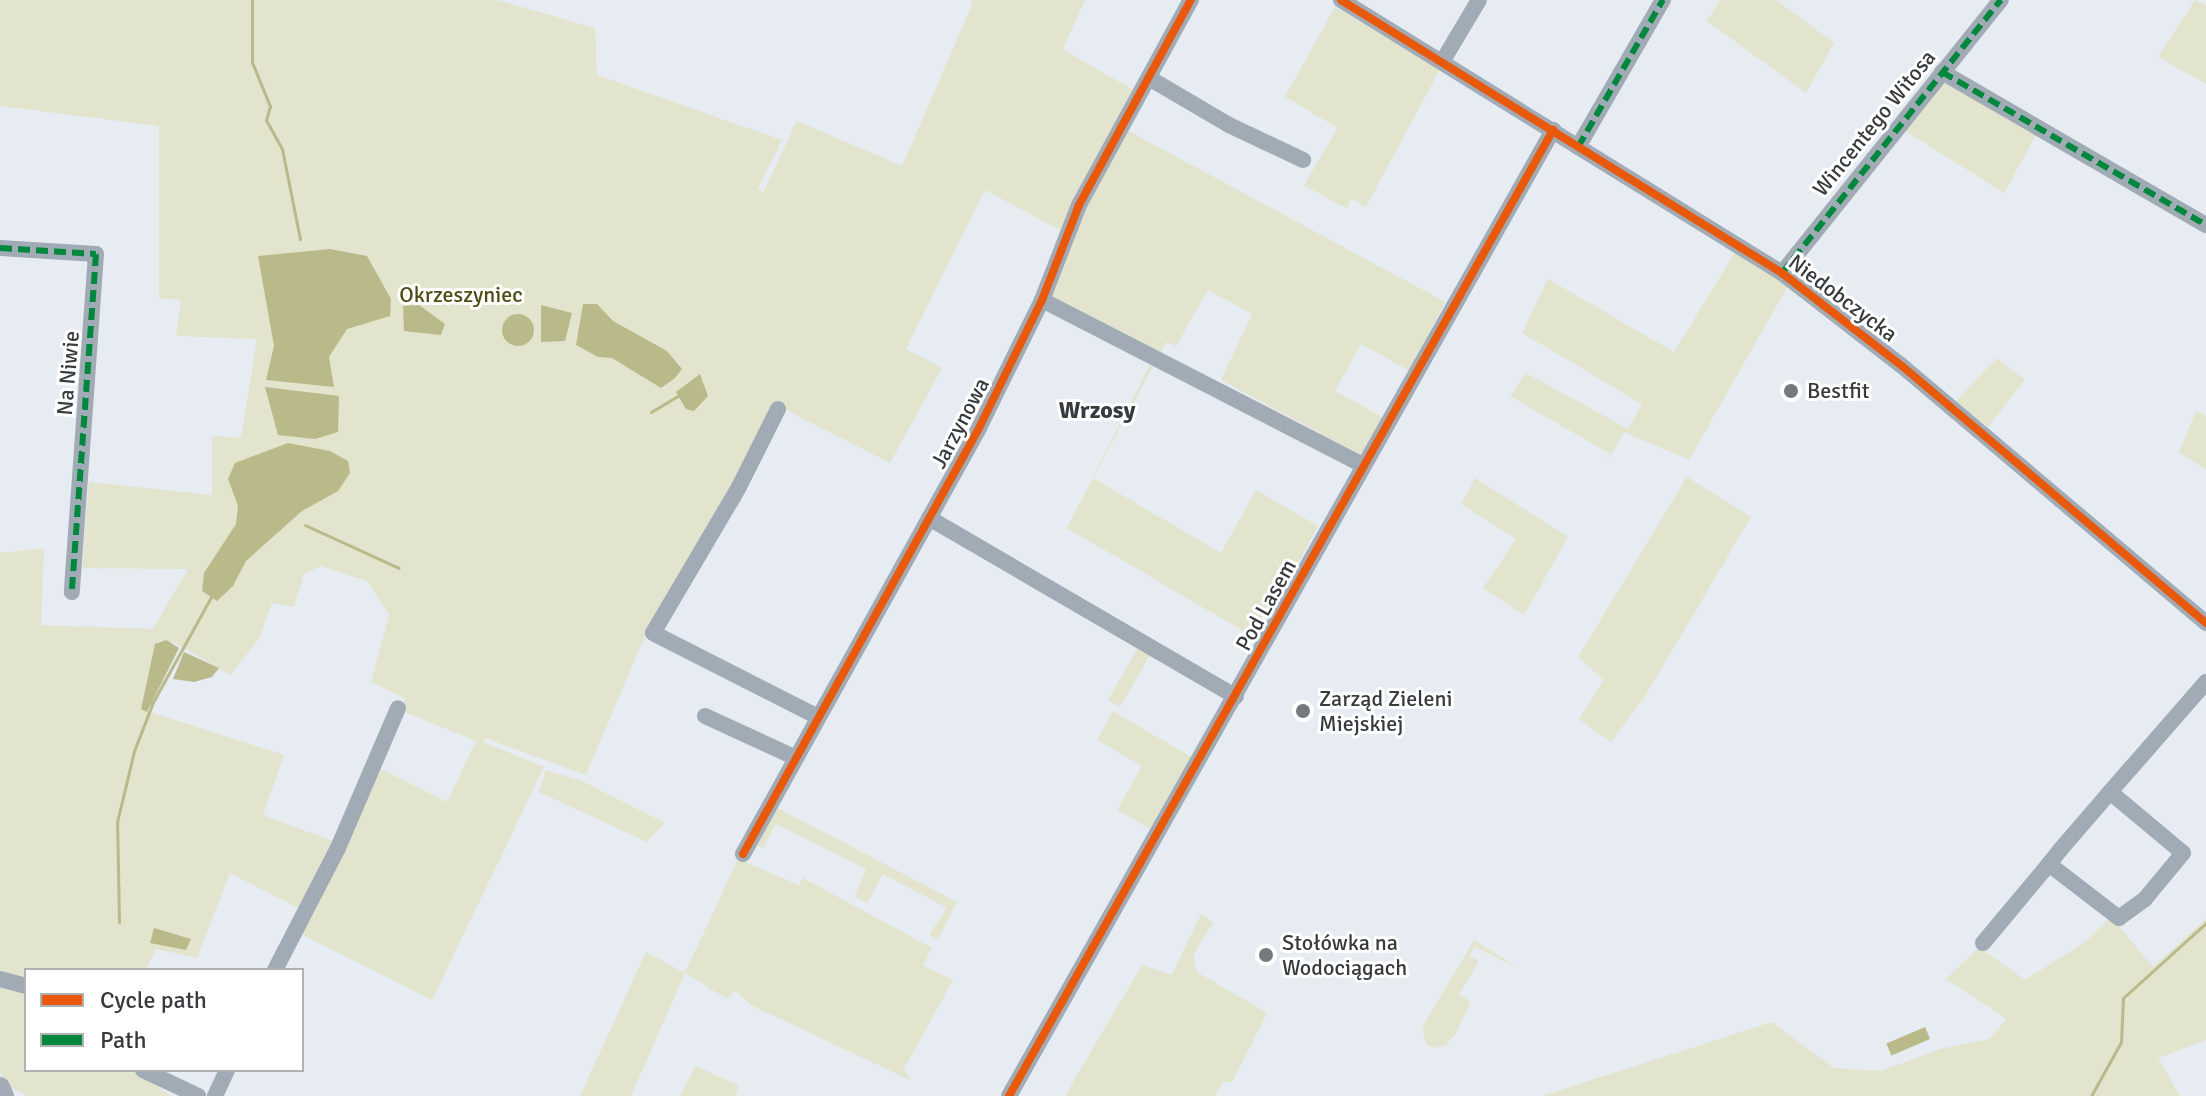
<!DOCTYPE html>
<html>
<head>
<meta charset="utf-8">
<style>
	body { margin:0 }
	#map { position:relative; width:2206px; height:1096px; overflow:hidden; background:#e6ecf1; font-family:Signika,sans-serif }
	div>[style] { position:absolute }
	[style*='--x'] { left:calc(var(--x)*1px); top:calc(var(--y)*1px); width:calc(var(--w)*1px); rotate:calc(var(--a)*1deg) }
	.green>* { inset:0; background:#e2e4cd; transform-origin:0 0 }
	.water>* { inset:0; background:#b9b989; transform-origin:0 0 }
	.round { border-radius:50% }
	.stream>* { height:3px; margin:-1.5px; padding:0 1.5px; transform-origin:1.5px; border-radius:1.5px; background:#b9b989 }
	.minor>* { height:16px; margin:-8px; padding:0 8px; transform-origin:8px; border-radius:8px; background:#a0abb6 }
	.major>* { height:20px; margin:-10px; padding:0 10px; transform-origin:10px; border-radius:10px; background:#a1acb7 }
	.quiet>* { height:6px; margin-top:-3px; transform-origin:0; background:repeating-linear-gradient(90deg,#00873e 0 12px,transparent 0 18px) }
	.cycleway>* { height:8px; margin:-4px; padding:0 4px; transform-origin:4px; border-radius:4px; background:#e8590c }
	.dots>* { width:22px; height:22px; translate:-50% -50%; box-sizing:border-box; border:4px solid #fff; border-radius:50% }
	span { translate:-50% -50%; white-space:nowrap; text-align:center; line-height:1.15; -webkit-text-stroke:6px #fff; paint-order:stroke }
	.street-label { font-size:22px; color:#373b3e }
	.park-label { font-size:22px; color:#4e4b15 }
	.poi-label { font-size:22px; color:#373b3e }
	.left { translate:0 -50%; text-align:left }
	.neighbourhood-label { font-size:24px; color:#373b3e; font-weight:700 }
	.legend { position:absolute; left:24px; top:968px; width:280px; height:104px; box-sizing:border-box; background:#fff; border:2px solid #afb1b2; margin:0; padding:10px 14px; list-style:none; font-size:24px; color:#373b3e }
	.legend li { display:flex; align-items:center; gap:16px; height:40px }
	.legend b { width:40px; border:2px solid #afb1b2 }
</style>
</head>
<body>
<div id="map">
	<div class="green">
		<div style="clip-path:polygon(0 0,498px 0,595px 28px,597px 75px,782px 140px,758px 189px,763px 193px,797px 121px,902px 166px,972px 5px,970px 0,1085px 0,1063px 49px,1133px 90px,1127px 130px,1445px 302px,1410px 371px,1361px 344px,1335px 391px,1384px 418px,1361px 455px,1221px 380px,1252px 314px,1208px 290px,1176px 346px,1166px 342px,1093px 478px,1221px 553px,1256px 490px,1318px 526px,1257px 639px,1067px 528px,1152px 361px,1049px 309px,1062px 231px,985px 190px,906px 349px,942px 368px,890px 463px,786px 410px,739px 505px,688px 568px,644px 638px,586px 775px,485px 738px,483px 742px,544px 767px,432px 1000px,299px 933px,377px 767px,447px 802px,476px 741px,402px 711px,405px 699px,371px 682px,389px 615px,367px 581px,321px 566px,304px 574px,294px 607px,272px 603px,259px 639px,230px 675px,176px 643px,161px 641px,155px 645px,141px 709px,284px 755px,263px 815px,333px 841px,300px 909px,230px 873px,197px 958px,156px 949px,146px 970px,26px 970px,26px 1070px,138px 1070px,170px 1096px,28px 1096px,7px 1086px,0 1072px,0 553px,44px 548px,41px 625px,153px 629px,188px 569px,82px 568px,89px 482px,212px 495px,212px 436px,241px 438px,257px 339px,176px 336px,181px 300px,159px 298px,159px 126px,0 106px)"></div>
		<div style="clip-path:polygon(1720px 0,1776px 0,1834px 43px,1806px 93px,1707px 21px)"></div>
		<div style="clip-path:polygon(2195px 0,2206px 5px,2206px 84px,2158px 57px)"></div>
		<div style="clip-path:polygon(1335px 7px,1440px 69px,1366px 207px,1351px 198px,1347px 209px,1304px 185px,1338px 128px,1285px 97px)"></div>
		<div style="clip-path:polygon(1942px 77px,2039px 130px,2004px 193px,1893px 123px)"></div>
		<div style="clip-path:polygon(1737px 249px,1789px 284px,1689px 460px,1624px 432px,1606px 463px,1610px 454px,1510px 396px,1526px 373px,1628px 429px,1642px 404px,1522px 333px,1548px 279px,1674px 352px)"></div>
		<div style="clip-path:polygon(1997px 358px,2025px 380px,1988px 427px,1956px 401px)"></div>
		<div style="clip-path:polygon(2196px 411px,2206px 416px,2206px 470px,2179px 452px)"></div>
		<div style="clip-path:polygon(1687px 477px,1751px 517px,1644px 698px,1611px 742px,1579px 719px,1604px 680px,1578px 657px)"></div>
		<div style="clip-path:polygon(1475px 478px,1568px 537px,1524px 615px,1483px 588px,1516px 539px,1461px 504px)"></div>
		<div style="left:1139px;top:646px;width:14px;height:62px;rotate:30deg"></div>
		<div style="clip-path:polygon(1113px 711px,1191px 757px,1150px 829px,1117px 810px,1142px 766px,1097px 740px)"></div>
		<div style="clip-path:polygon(546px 770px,582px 781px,665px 823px,647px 842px,539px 792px)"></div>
		<div style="clip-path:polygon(774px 806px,957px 902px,938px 939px,929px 935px,947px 908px,883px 874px,867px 903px,855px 896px,866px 869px,776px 824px,763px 848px,754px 844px)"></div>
		<div style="clip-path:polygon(738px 859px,799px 885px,803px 878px,932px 948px,923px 965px,953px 980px,904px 1069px,912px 1081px,751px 1005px,735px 990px,727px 999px,685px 973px,631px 1096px,580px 1096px,646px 952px,685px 973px)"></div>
		<div style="clip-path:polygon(1201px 914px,1213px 923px,1193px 955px,1197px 972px,1267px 1013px,1232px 1082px,1223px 1082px,1214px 1096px,1065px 1096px,1142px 965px,1172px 975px)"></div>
		<div style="clip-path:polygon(2206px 919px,2206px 1040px,2158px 1058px,2180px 1096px,1542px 1096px,1772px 1022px,1834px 1068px,1881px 1071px,1940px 1049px,1989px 1039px,2007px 1019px,1946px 979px,1979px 947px,2025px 980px,2085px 942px,2108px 920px,2115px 922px,2153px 967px)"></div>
		<div style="clip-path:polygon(1474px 940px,1520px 969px,1475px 947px,1470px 956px,1479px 961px,1459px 994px,1471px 1002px,1456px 1033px,1446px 1045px,1434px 1048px,1426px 1044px,1422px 1028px)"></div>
		<div style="clip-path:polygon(696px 1066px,739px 1086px,735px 1096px,680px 1096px)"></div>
	</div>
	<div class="water">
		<div style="clip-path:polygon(330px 249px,367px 256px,391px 299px,390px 316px,347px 329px,329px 357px,334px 387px,266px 380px,274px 346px,258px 256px)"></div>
		<div style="clip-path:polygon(583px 304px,597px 304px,613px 321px,667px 351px,682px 369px,675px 378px,661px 388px,612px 358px,598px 357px,576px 345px)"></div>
		<div style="clip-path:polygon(419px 305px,445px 324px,441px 335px,404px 331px,403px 306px)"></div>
		<div style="clip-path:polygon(541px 305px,572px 313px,565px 341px,541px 342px)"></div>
		<div class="round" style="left:502px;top:314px;width:32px;height:32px"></div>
		<div style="clip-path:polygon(700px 374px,708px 396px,694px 411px,686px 409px,676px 392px)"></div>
		<div style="clip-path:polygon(265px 387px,339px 396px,338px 432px,315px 439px,278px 435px)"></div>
		<div style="clip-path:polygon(288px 443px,330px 451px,348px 461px,350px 473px,338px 491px,302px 511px,246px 561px,233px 586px,217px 601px,202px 591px,204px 573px,236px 524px,238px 506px,228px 479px,235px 463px)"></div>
		<div style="clip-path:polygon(166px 640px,179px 648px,147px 712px,141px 709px,155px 644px)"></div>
		<div style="clip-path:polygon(184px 652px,219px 668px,212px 677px,194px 682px,173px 679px)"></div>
		<div style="clip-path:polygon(154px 928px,191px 939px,186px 950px,150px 943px)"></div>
		<div style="left:1925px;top:1027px;width:13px;height:42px;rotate:67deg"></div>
	</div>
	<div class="stream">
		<div style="--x:252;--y:0;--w:62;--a:90"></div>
		<div style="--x:252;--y:62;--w:48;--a:67.8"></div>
		<div style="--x:270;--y:106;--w:15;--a:106"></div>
		<div style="--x:266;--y:120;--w:33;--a:61"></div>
		<div style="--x:282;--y:149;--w:92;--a:78.7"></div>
		<div style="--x:651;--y:412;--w:33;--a:-31"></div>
		<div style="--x:305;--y:525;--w:103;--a:24.6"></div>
		<div style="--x:119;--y:922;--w:100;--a:-91.1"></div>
		<div style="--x:117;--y:822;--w:73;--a:-76.5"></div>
		<div style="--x:134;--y:751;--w:53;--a:-68.8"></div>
		<div style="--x:153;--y:702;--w:120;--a:-61.1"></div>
		<div style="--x:2091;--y:1096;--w:62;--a:-60.9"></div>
		<div style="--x:2121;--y:1042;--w:44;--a:-87.4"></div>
		<div style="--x:2123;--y:998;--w:112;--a:-42.1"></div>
	</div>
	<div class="minor">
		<div style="--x:1341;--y:0;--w:519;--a:31.76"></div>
		<div style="--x:1782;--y:273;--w:152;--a:37.8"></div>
		<div style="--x:1902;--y:366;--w:398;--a:40.2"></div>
		<div style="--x:1442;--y:62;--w:72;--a:-59.2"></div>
		<div style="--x:1942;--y:72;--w:305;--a:30.1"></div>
		<div style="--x:1149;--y:78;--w:93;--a:30.4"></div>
		<div style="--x:1229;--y:125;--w:82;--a:25.3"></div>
		<div style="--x:1578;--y:147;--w:170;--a:-60"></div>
		<div style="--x:0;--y:248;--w:96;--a:3.6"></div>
		<div style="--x:96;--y:254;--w:339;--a:94.1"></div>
		<div style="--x:1782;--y:273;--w:350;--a:-51.3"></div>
		<div style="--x:1042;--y:300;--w:361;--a:27.2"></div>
		<div style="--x:778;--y:409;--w:87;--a:116.6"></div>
		<div style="--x:739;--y:487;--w:169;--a:120.5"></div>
		<div style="--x:653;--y:633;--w:185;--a:27"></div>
		<div style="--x:929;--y:518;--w:355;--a:30.2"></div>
		<div style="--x:705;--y:716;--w:98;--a:24.7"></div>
		<div style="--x:2110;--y:792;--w:95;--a:39.9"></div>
		<div style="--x:2183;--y:853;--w:60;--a:129.6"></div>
		<div style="--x:2145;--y:899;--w:32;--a:144"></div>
		<div style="--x:2119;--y:918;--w:88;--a:-142.4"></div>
		<div style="--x:2049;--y:864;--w:18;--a:-52"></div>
		<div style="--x:2060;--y:850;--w:77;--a:-49.2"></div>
		<div style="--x:2110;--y:792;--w:32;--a:-49"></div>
		<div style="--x:2131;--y:768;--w:114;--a:-48.9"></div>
		<div style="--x:743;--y:854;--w:487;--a:-61"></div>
		<div style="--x:979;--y:428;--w:143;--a:-63.8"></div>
		<div style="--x:1042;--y:300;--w:102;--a:-68.7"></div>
		<div style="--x:1079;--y:205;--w:234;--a:-61.4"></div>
		<div style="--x:1983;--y:943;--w:103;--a:-50.1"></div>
		<div style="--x:275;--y:970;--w:137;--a:-62.7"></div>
		<div style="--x:338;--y:848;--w:152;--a:-66.8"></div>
		<div style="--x:0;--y:979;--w:27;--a:15"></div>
		<div style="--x:143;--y:1070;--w:61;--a:25.3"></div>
		<div style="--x:215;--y:1096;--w:29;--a:-65"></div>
		<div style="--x:1009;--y:1096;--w:1109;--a:-60.61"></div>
	</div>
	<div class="major">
		<div style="--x:0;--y:1087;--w:10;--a:66"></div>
	</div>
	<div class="quiet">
		<div style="--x:1942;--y:72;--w:305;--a:30.1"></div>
		<div style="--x:1578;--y:147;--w:170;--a:-60"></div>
		<div style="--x:0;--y:248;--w:96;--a:3.6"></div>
		<div style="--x:96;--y:254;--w:339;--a:94.1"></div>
		<div style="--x:1782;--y:273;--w:350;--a:-51.3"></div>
	</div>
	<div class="cycleway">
		<div style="--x:1341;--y:0;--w:519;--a:31.76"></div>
		<div style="--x:1782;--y:273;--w:152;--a:37.8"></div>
		<div style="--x:1902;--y:366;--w:398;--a:40.2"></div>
		<div style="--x:743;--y:854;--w:487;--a:-61"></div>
		<div style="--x:979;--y:428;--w:143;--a:-63.8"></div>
		<div style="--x:1042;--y:300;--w:102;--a:-68.7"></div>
		<div style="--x:1079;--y:205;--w:234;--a:-61.4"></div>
		<div style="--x:1009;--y:1096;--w:1109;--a:-60.61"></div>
	</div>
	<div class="dots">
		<div style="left:1791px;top:391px;background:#74797d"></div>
		<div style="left:1303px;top:711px;background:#74797d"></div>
		<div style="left:1266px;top:955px;background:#74797d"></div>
	</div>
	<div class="street-label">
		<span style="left:1874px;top:123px;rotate:-51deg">Wincentego Witosa</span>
		<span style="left:1843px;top:298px;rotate:37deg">Niedobczycka</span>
		<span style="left:68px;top:373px;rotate:-85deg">Na Niwie</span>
		<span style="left:960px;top:423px;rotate:-62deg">Jarzynowa</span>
		<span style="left:1266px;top:605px;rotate:-61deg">Pod Lasem</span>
	</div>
	<div class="park-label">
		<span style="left:461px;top:295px">Okrzeszyniec</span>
	</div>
	<div class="poi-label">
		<span class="left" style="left:1807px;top:391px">Bestfit</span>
		<span class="left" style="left:1319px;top:711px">Zarząd Zieleni<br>Miejskiej</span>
		<span class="left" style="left:1282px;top:955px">Stołówka na<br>Wodociągach</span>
	</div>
	<div class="neighbourhood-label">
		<span style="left:1097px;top:411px">Wrzosy</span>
	</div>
	<ul class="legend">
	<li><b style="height:10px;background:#e8590c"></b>Cycle path</li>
	<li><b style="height:10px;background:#00873e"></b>Path</li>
	</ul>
</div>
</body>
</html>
